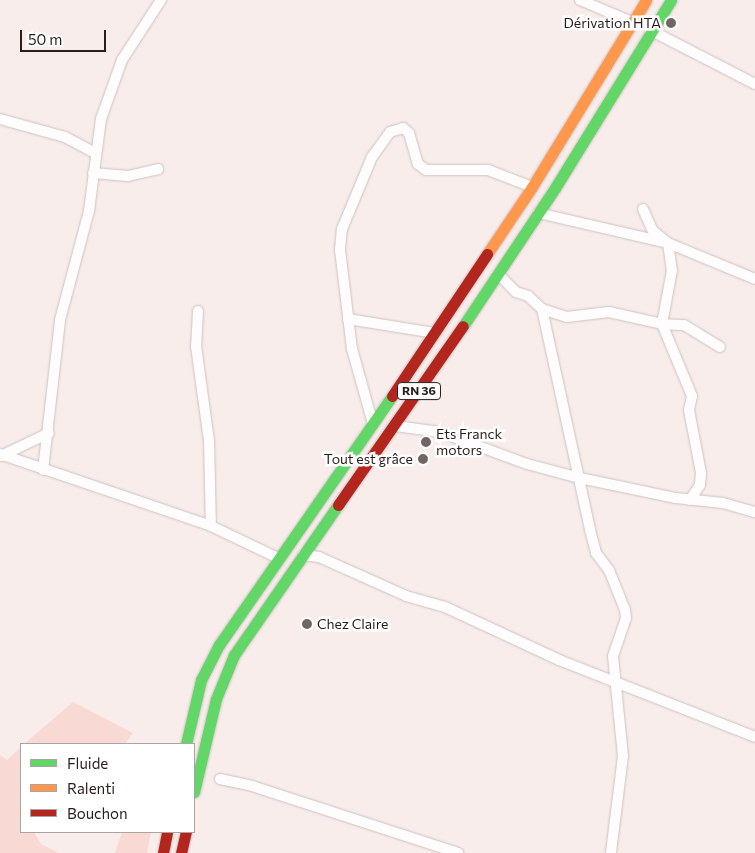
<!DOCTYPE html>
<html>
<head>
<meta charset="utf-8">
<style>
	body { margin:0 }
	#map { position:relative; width:755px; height:853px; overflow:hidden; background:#f8edeb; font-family:Commissioner,sans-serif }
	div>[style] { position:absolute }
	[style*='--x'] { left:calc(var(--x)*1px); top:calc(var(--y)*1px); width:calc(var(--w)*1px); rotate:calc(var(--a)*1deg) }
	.green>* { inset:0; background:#f9d9d4 }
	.roads { filter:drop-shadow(0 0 1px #cec2c1) drop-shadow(0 0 1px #cec2c1) }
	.street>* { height:10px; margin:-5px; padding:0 5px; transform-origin:5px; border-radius:5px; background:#fefcfc }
	.fast>* { height:11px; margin:-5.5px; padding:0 5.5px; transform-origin:5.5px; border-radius:5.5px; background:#63d668 }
	.slow>* { height:11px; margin:-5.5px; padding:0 5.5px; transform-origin:5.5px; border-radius:5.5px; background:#ff974d }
	.jam>* { height:11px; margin:-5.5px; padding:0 5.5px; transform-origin:5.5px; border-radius:5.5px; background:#b3261e }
	.dots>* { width:14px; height:14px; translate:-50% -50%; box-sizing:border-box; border:2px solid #fff; border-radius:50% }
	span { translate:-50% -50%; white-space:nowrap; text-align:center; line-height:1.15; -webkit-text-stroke:5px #fff; paint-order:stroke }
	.shield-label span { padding:1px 4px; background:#fff; border:1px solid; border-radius:4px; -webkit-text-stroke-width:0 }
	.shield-label { font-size:12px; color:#2a1e1c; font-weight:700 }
	.poi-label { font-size:14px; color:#2a1e1c }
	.right { translate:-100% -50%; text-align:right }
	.left { translate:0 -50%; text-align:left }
	.legend { position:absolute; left:20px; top:743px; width:175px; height:90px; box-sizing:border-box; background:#fff; border:1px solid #aaa5a4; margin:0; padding:6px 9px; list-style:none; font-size:15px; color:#2a1e1c }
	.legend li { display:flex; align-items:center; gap:10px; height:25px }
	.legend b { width:25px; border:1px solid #aaa5a4 }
	.scale { position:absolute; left:20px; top:30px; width:86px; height:22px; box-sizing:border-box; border:2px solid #2a1e1c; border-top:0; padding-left:6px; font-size:15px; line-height:18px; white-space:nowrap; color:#2a1e1c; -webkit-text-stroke:4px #fff; paint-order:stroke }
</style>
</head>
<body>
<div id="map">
	<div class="green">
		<div style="clip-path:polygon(73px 702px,133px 733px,125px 744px,24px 744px)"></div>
		<div style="clip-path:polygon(21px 747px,21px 832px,34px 832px,41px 844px,59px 853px,0 853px,0 755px,7px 760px)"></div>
		<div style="clip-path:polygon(122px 832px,151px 832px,147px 853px,115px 853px)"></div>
	</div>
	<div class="roads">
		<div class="street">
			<div style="--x:580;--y:0;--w:56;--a:22.9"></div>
			<div style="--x:650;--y:30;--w:118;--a:27.2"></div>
			<div style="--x:0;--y:119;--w:67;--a:15.5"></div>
			<div style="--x:65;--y:137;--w:34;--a:28"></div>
			<div style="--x:93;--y:173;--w:35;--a:5"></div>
			<div style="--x:128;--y:176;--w:31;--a:-13"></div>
			<div style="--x:643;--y:209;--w:24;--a:66"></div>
			<div style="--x:653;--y:231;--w:19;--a:39"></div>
			<div style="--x:668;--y:243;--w:27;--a:82"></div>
			<div style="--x:672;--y:270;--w:55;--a:100.5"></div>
			<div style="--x:662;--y:324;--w:78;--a:67.4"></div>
			<div style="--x:692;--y:396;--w:14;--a:102"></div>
			<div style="--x:689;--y:410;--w:64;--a:79.2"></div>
			<div style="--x:701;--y:473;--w:12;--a:95"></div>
			<div style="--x:700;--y:485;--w:18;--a:124"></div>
			<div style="--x:538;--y:213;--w:133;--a:13"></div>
			<div style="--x:668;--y:243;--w:94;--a:22.5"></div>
			<div style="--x:498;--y:274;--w:25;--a:45"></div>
			<div style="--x:516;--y:292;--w:13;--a:18"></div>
			<div style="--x:528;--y:296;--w:19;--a:43"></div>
			<div style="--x:542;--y:309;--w:226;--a:77.7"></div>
			<div style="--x:590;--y:530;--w:24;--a:75"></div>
			<div style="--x:596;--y:553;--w:21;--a:53"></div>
			<div style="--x:609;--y:570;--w:43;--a:68.2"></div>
			<div style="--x:625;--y:610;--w:8;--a:83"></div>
			<div style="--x:626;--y:618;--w:40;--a:108.9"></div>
			<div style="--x:613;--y:656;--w:100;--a:84.3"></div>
			<div style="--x:623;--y:756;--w:98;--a:97.1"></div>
			<div style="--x:542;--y:309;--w:26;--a:18"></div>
			<div style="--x:567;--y:317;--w:42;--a:-6.8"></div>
			<div style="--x:609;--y:312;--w:54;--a:12.8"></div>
			<div style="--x:662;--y:324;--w:22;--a:3"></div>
			<div style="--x:684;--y:325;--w:42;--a:31.4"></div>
			<div style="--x:198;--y:311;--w:35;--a:93"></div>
			<div style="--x:196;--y:346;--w:96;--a:82.2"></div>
			<div style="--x:209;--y:441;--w:85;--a:88.7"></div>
			<div style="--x:348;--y:319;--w:87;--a:9.2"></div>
			<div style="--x:373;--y:424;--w:78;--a:-105.6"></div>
			<div style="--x:352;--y:349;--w:100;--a:-96.9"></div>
			<div style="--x:340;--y:250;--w:21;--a:-85"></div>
			<div style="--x:342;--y:229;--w:78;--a:-67.4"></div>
			<div style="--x:372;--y:157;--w:31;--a:-54"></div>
			<div style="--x:390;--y:132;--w:14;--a:-17"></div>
			<div style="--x:403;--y:128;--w:8;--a:40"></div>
			<div style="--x:409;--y:133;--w:32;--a:74"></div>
			<div style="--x:418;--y:164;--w:10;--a:37"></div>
			<div style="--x:426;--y:170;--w:62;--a:0"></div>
			<div style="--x:488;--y:170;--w:47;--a:21.1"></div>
			<div style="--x:396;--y:426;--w:44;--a:7.8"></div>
			<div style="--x:440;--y:432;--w:93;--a:20.2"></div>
			<div style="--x:527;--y:464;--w:55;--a:14.8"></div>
			<div style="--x:580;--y:478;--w:98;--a:11.8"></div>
			<div style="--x:676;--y:498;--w:47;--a:6.1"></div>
			<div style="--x:723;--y:503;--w:33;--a:16"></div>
			<div style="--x:0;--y:454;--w:223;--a:18.8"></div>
			<div style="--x:211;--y:526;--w:76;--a:25.6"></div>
			<div style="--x:1;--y:456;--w:53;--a:-25.6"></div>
			<div style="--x:43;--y:470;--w:151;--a:-83.5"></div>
			<div style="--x:60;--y:320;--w:113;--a:-75.1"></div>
			<div style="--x:89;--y:211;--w:93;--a:-82.6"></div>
			<div style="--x:101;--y:119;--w:63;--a:-70.4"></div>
			<div style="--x:122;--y:60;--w:72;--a:-57"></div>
			<div style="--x:303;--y:555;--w:16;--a:7"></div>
			<div style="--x:319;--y:557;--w:95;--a:24.1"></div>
			<div style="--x:406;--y:596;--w:41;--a:15.8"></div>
			<div style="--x:445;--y:607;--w:126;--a:24.9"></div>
			<div style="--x:559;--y:660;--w:211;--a:21.4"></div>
			<div style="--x:220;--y:779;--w:33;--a:12"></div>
			<div style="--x:252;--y:786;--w:217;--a:18"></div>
		</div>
		<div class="fast">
			<div style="--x:463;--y:326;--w:166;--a:-56.3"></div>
			<div style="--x:555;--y:188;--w:221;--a:-58.3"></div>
			<div style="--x:186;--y:744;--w:66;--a:-76.8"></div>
			<div style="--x:201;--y:680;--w:39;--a:-63"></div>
			<div style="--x:219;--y:645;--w:303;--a:-55.2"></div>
			<div style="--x:194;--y:792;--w:96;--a:-76.7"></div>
			<div style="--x:216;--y:699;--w:48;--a:-67.8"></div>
			<div style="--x:234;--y:655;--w:183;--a:-55.3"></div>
		</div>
		<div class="slow">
			<div style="--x:487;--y:254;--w:81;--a:-56.1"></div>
			<div style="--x:532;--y:187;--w:219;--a:-58.6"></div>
		</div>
		<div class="jam">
			<div style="--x:392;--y:396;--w:171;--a:-56.2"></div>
			<div style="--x:338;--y:505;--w:218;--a:-55.1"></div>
			<div style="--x:163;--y:853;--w:21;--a:-79"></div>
			<div style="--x:181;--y:853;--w:22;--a:-77"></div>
		</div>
	</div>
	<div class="dots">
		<div style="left:671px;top:23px;background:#726664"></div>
		<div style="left:426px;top:442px;background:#726664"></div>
		<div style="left:423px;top:459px;background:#726664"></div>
		<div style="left:307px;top:624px;background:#726664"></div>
	</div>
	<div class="shield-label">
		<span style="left:419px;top:391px">RN 36</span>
	</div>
	<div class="poi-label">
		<span class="right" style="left:661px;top:23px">Dérivation HTA</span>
		<span class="left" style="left:436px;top:442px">Ets Franck<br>motors</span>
		<span class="right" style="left:413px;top:459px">Tout est grâce</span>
		<span class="left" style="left:317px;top:624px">Chez Claire</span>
	</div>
	<ul class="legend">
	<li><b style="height:6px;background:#63d668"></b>Fluide</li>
	<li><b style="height:6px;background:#ff974d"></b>Ralenti</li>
	<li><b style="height:6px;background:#b3261e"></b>Bouchon</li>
	</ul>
	<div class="scale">50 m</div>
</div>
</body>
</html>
